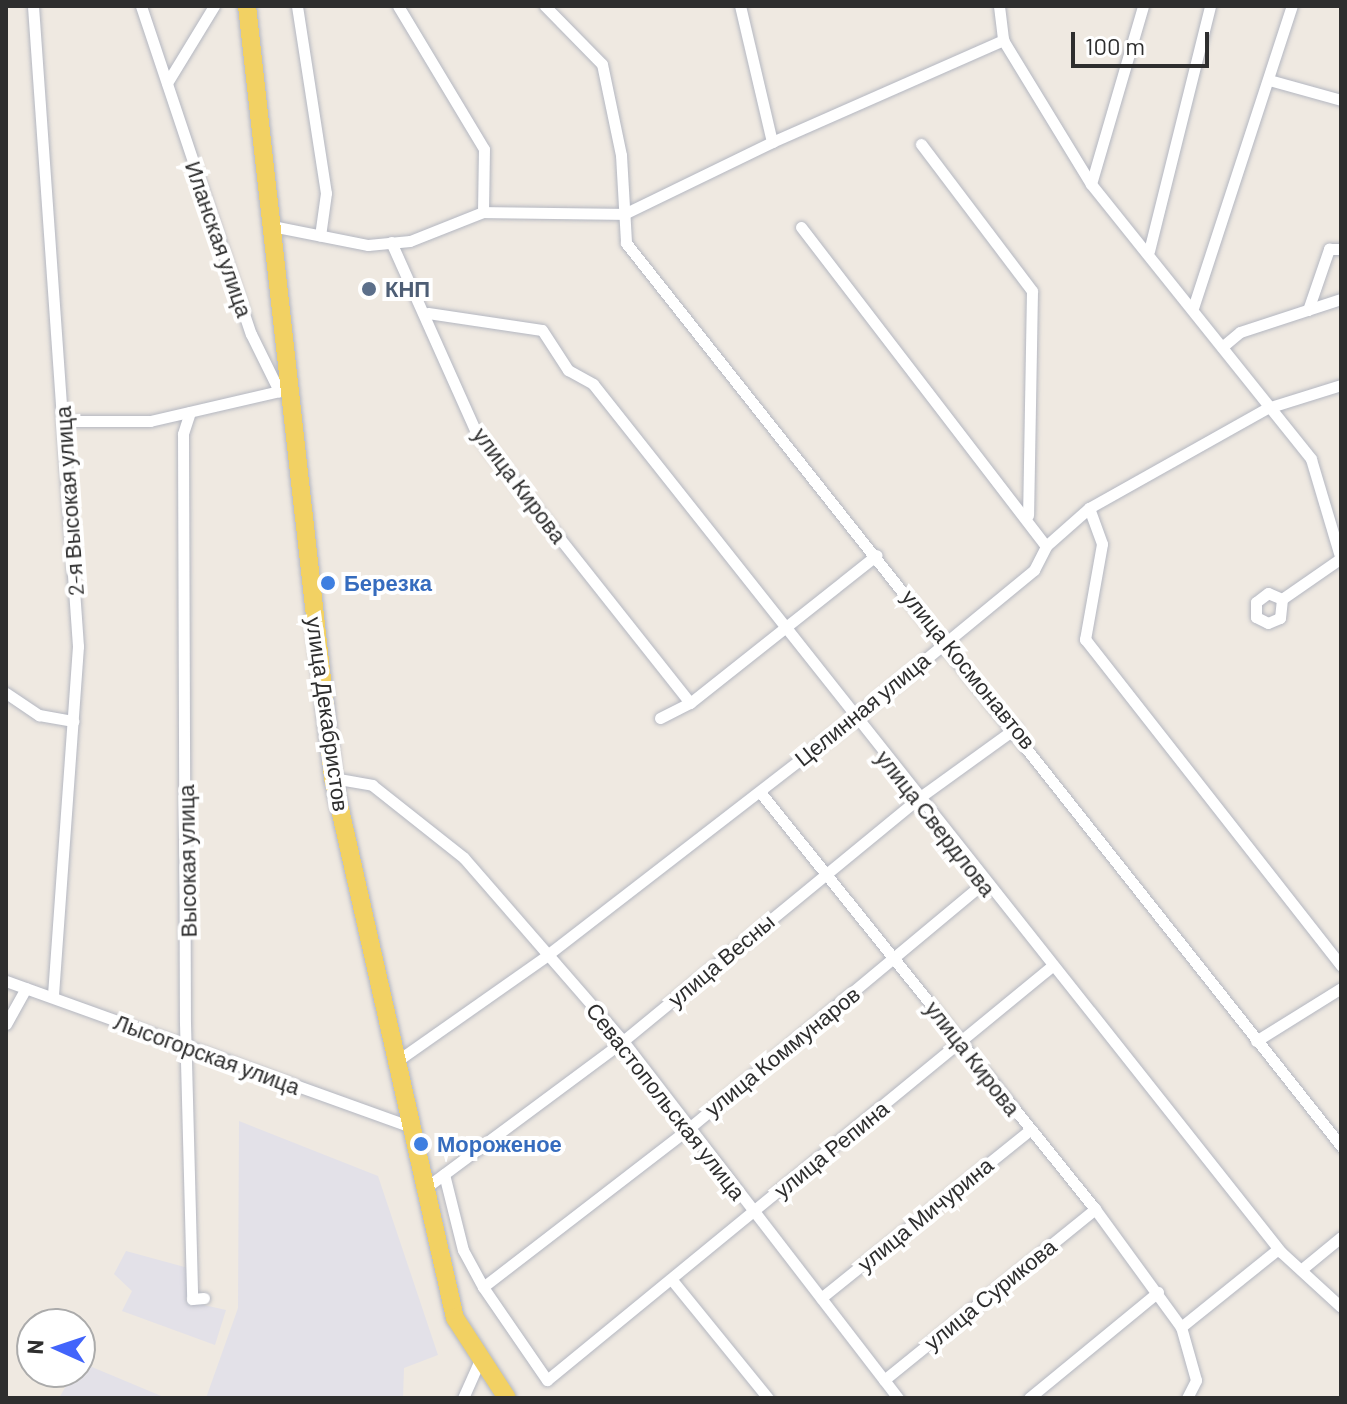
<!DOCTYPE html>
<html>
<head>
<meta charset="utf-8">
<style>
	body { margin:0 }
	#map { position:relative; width:1347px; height:1404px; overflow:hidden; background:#efe9e1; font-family:Barlow,sans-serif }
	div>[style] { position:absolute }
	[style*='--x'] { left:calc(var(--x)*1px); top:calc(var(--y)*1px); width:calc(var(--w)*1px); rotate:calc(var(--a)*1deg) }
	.industrial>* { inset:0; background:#e3e1e8 }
	.roads { filter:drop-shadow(0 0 2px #b4b7c1) drop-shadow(0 0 2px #b4b7c1) }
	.street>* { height:11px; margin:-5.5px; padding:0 5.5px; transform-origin:5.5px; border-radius:5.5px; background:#fff }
	.primary>* { height:18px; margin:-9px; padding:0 9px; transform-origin:9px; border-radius:9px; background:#f2d163 }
	.dots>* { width:22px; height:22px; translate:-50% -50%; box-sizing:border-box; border:4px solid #fff; border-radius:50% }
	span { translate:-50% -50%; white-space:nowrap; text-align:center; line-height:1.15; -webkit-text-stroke:8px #fff; paint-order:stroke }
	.street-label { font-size:22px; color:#2e2e2e }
	.service-label { font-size:22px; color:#4e5e75; font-weight:700 }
	.left { translate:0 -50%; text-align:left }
	.shop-label { font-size:22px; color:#366cbe; font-weight:700 }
	.frame { position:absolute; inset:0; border:8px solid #2e2e2e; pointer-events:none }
	.north { position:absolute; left:16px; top:1308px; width:80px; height:80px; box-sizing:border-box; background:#fff; border:2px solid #ababab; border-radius:50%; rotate:273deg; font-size:22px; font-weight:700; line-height:32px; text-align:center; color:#2e2e2e }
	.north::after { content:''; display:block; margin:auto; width:28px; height:36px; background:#4264fb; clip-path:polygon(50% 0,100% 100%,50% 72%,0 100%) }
	.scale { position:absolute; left:1071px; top:32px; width:138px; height:36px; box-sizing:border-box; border:4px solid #2e2e2e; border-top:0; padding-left:10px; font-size:24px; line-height:28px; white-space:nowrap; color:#2e2e2e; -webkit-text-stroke:6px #fff; paint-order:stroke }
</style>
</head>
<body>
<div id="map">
	<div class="industrial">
		<div style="clip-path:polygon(239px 1121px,378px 1176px,438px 1355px,404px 1368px,403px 1398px,206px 1398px,238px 1308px)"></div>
		<div style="clip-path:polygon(126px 1251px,192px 1269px,186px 1301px,226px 1310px,215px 1345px,122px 1311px,132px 1291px,114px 1274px)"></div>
		<div style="clip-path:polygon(80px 1362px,166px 1398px,59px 1398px)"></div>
	</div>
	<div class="roads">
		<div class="street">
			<div style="--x:33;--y:6;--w:642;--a:85.98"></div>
			<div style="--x:78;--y:646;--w:352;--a:94.1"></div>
			<div style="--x:141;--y:6;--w:346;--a:71.5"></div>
			<div style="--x:251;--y:334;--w:64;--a:63.8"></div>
			<div style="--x:297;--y:6;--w:189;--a:81.2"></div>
			<div style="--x:326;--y:193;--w:43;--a:97.9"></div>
			<div style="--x:545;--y:6;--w:81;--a:45.5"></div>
			<div style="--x:602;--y:64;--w:93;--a:78.2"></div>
			<div style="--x:621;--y:155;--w:88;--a:86.7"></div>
			<div style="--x:626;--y:243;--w:1152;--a:51.63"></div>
			<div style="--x:999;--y:6;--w:34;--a:83"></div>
			<div style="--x:1003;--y:40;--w:169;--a:58.6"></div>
			<div style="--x:1091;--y:184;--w:352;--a:51.3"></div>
			<div style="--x:1311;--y:459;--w:98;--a:73.4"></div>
			<div style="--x:1269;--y:80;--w:75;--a:15.5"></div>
			<div style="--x:167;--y:83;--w:90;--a:-58.6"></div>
			<div style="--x:772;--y:142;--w:253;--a:-23.8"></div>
			<div style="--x:921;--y:144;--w:184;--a:52.9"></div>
			<div style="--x:1032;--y:291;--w:224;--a:91"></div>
			<div style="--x:1091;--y:184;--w:185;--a:-73.7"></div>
			<div style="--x:483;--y:212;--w:141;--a:0.8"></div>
			<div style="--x:624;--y:214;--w:165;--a:-25.9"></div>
			<div style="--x:772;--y:142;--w:140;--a:-103.2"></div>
			<div style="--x:272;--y:226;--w:98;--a:11.2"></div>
			<div style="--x:368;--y:245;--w:42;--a:-5.4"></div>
			<div style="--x:410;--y:241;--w:79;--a:-21.7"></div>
			<div style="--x:483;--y:212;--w:63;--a:-89.1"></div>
			<div style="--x:484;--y:149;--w:167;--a:-121"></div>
			<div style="--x:801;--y:227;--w:402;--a:52.5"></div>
			<div style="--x:391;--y:242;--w:210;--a:65.9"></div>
			<div style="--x:477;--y:434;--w:343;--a:51.6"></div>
			<div style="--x:1149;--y:251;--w:252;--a:-76"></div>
			<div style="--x:1193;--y:308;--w:318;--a:-71.9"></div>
			<div style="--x:1308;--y:310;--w:65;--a:-71"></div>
			<div style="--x:1329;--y:249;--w:12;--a:0"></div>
			<div style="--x:428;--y:313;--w:115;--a:8.5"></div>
			<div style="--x:542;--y:330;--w:48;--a:57"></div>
			<div style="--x:568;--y:370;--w:29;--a:29"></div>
			<div style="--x:593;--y:384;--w:1108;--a:51.6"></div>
			<div style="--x:1281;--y:1252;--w:81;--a:42.5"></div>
			<div style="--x:1222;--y:347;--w:23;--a:-40"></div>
			<div style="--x:1240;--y:332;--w:106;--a:-18.1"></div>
			<div style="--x:190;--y:412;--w:23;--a:108"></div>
			<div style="--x:183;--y:434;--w:589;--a:89.81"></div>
			<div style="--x:185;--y:1023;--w:276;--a:88.5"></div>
			<div style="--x:192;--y:1299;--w:12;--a:-5"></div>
			<div style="--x:64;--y:421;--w:86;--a:0"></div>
			<div style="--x:150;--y:421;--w:138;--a:-13"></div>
			<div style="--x:1089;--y:508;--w:38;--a:70"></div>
			<div style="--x:1102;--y:544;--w:97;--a:100.1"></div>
			<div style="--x:1085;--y:639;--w:415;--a:51.9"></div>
			<div style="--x:1282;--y:599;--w:15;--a:-157"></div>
			<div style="--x:1268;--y:593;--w:15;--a:143"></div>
			<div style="--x:1256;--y:602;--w:15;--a:90"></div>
			<div style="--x:1256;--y:617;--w:13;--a:27"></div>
			<div style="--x:1268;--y:623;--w:13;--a:-23"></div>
			<div style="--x:1280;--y:618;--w:19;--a:-84"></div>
			<div style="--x:1282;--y:599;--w:72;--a:-34.8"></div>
			<div style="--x:6;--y:693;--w:40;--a:34"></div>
			<div style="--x:39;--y:715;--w:35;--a:10"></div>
			<div style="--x:660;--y:718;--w:34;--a:-27"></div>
			<div style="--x:690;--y:703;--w:238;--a:-38.4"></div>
			<div style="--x:333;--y:778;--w:40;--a:10"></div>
			<div style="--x:372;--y:785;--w:117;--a:38.4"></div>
			<div style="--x:464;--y:858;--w:242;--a:49"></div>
			<div style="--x:623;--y:1041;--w:451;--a:52.4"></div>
			<div style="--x:760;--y:792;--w:535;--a:51.22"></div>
			<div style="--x:1095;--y:1209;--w:146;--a:53.9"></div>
			<div style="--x:6;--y:981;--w:428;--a:19.8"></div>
			<div style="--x:6;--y:1024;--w:41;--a:-60.9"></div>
			<div style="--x:1256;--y:1041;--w:100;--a:-31.9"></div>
			<div style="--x:394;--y:1063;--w:186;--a:-35.1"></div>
			<div style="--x:546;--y:956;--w:389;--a:-37.7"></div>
			<div style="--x:854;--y:718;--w:233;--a:-39.4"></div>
			<div style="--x:1034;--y:570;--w:27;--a:-63"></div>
			<div style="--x:1046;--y:546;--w:57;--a:-41.5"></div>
			<div style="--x:1089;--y:508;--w:204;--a:-29.3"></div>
			<div style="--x:1267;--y:408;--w:77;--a:-17.3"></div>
			<div style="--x:444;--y:1174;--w:78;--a:76"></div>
			<div style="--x:463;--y:1250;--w:42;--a:61.6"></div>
			<div style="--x:483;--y:1287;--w:259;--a:-37.6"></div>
			<div style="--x:688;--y:1129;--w:384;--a:-39.8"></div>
			<div style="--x:424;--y:1189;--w:248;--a:-36.6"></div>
			<div style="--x:623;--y:1041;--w:379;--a:-39.4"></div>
			<div style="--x:916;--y:800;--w:123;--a:-35.8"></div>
			<div style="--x:1302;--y:1269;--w:50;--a:-39.4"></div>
			<div style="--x:672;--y:1280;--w:152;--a:50.9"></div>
			<div style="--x:483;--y:1287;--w:113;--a:55.5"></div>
			<div style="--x:547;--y:1380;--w:653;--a:-39.34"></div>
			<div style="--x:821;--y:1298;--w:268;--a:-38.8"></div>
			<div style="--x:884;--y:1380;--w:272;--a:-39"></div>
			<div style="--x:463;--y:1398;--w:39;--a:-66"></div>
			<div style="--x:1029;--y:1398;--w:167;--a:-39.4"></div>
			<div style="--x:1187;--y:1398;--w:20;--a:-63"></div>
			<div style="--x:1196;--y:1380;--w:55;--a:-105.8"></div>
			<div style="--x:1181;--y:1327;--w:124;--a:-38.8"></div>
		</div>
		<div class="primary">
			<div style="--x:247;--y:6;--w:777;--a:83.64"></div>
			<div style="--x:333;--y:778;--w:554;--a:77.27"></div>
			<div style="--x:455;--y:1318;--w:95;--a:57"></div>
		</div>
	</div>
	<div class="dots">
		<div style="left:369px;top:289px;background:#5c6f8a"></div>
		<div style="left:328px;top:583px;background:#3f7fe0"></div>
		<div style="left:421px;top:1144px;background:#3f7fe0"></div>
	</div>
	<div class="street-label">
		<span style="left:219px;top:239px;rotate:71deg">Иланская улица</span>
		<span style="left:520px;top:485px;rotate:53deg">улица Кирова</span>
		<span style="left:69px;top:501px;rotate:-94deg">2-я Высокая улица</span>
		<span style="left:969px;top:669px;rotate:51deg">улица Космонавтов</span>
		<span style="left:862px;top:709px;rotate:-39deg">Целинная улица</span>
		<span style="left:328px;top:714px;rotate:82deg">улица Декабристов</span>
		<span style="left:936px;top:823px;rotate:52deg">улица Свердлова</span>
		<span style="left:187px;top:861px;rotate:-91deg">Высокая улица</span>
		<span style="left:721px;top:960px;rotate:-40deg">улица Весны</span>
		<span style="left:782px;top:1051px;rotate:-39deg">улица Коммунаров</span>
		<span style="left:207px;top:1054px;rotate:20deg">Лысогорская улица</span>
		<span style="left:973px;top:1058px;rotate:52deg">улица Кирова</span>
		<span style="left:666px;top:1101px;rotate:52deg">Севастопольская улица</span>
		<span style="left:831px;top:1149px;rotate:-39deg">улица Репина</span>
		<span style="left:925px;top:1214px;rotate:-39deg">улица Мичурина</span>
		<span style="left:990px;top:1294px;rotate:-39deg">улица Сурикова</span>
	</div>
	<div class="service-label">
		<span class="left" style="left:385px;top:289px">КНП</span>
	</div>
	<div class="shop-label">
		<span class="left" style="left:344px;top:583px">Березка</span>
		<span class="left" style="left:437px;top:1144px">Мороженое</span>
	</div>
	<div class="frame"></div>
	<div class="north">N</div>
	<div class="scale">100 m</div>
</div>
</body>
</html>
